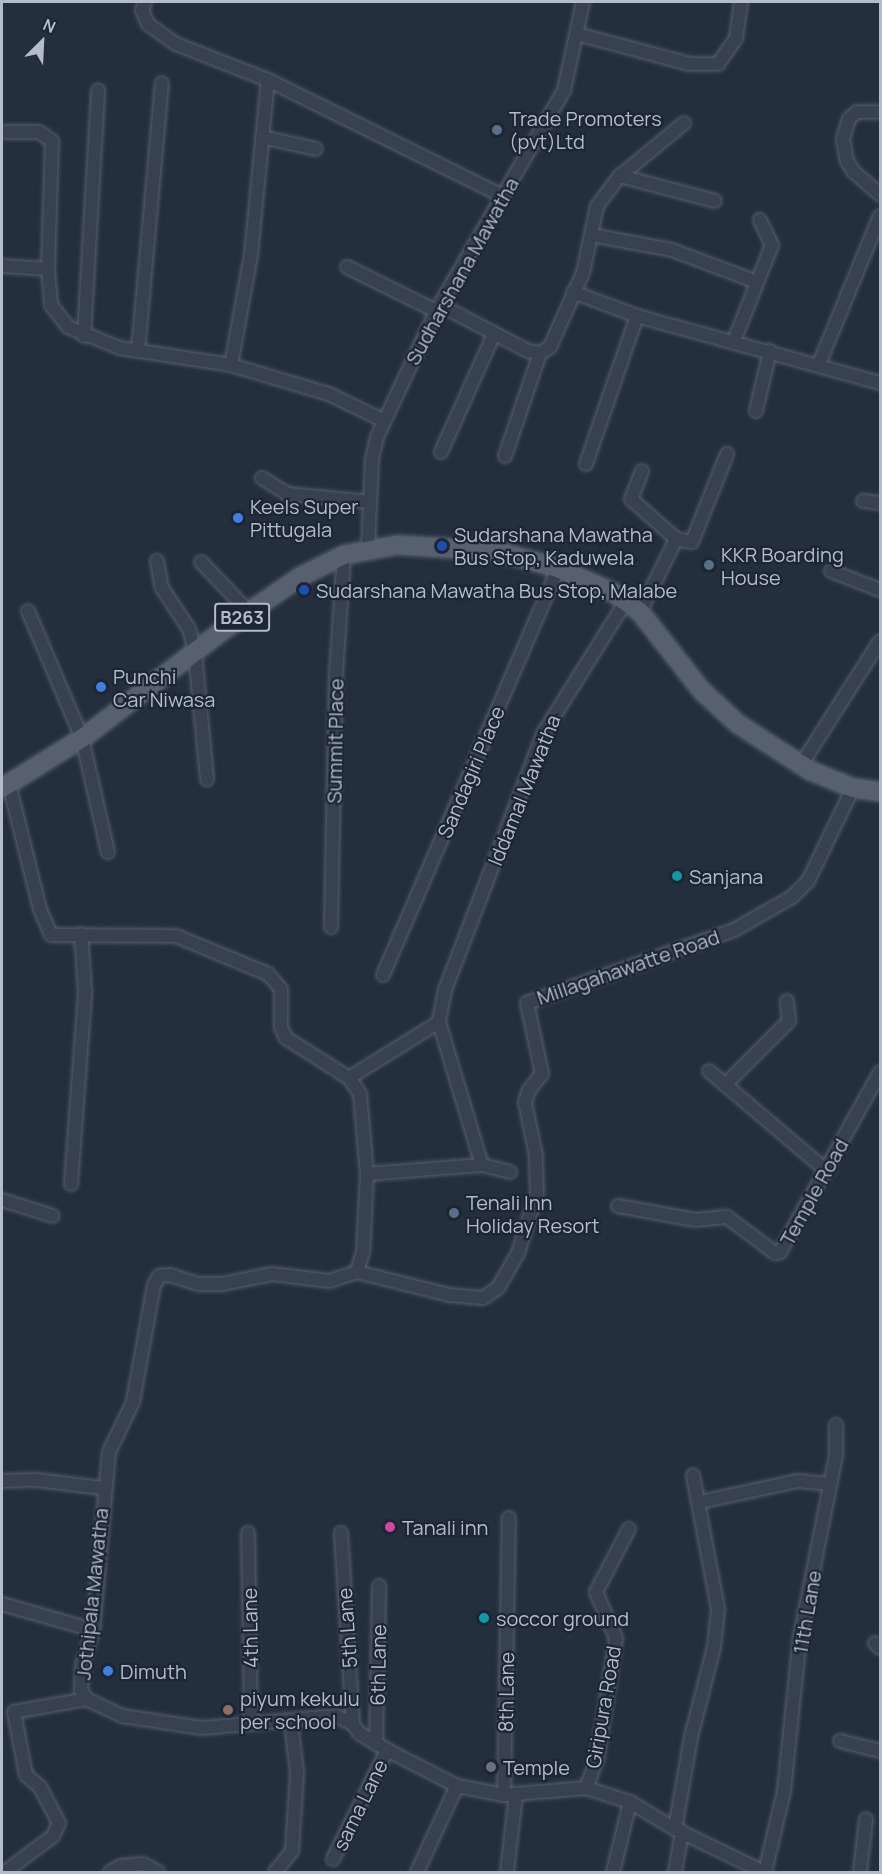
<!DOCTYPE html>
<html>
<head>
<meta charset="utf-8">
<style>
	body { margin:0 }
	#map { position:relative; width:882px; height:1874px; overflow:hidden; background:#242f3e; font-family:Manrope,sans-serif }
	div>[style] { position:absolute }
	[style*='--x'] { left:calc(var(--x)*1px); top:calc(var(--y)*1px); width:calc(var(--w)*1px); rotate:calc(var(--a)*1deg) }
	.roads { filter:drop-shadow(0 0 2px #565f6c) drop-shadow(0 0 2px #565f6c) }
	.street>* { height:12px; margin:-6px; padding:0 6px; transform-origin:6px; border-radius:6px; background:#38414e }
	.primary>* { height:18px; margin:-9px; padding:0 9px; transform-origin:9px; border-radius:9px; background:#56606e }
	.dots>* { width:16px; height:16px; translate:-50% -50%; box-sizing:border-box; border:3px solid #1d2633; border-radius:50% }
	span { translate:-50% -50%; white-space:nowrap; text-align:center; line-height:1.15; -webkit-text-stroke:4.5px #1d2633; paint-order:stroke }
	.shield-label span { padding:2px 4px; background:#1d2633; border:2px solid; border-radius:4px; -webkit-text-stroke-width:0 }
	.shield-label { font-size:18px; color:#b4bcc9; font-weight:700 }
	.poi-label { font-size:20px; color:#b4bcc9 }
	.left { translate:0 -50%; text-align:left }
	.street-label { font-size:20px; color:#b4bcc9 }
	.frame { position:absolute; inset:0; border:3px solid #b4bcc9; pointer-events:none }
	.north { position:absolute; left:12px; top:12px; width:60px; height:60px; -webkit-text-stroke:4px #1d2633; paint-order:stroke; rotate:24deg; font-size:16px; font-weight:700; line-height:24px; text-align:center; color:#b4bcc9 }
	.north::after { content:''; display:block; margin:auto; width:21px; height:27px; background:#b4bcc9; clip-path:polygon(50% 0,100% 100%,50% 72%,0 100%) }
</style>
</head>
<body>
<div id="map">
	<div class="roads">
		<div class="street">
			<div style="--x:145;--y:2;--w:9;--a:111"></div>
			<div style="--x:142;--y:10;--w:15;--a:67"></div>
			<div style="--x:148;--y:24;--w:34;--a:36"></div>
			<div style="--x:176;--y:44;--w:99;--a:21.4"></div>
			<div style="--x:268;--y:80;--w:262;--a:26.3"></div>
			<div style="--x:577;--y:34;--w:117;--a:14.9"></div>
			<div style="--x:690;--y:64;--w:28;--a:0"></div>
			<div style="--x:718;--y:64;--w:32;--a:-55"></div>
			<div style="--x:736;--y:38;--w:36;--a:-82"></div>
			<div style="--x:880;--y:112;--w:23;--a:180"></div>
			<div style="--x:857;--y:112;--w:11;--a:139"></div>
			<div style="--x:849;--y:119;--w:21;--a:107"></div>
			<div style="--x:843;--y:139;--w:22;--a:80"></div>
			<div style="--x:847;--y:161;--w:13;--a:58"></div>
			<div style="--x:854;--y:172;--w:35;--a:41"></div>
			<div style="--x:2;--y:132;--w:37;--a:0"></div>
			<div style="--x:39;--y:132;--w:16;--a:35"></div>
			<div style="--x:52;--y:141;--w:128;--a:91.8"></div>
			<div style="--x:48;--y:269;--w:36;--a:85"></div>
			<div style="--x:51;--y:305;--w:28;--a:52"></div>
			<div style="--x:68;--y:327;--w:56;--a:22"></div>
			<div style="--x:120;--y:348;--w:112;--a:8.7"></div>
			<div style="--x:231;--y:365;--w:102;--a:16.5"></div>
			<div style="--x:329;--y:394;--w:61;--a:26.1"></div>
			<div style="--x:262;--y:137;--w:55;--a:12.5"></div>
			<div style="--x:620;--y:176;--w:98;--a:14.7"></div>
			<div style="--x:591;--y:235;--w:82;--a:10.5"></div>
			<div style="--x:672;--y:250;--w:91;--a:20.6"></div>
			<div style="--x:2;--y:266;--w:46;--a:3.7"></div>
			<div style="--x:347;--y:267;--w:99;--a:26.3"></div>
			<div style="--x:573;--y:292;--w:68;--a:20.6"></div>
			<div style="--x:637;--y:316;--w:252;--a:15.4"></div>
			<div style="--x:440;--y:305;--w:99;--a:27.6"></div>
			<div style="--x:528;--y:351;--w:12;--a:9"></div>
			<div style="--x:84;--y:336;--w:246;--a:-86.7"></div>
			<div style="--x:734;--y:341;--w:103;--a:-68.4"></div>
			<div style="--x:772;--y:245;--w:28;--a:-116"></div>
			<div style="--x:138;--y:351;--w:269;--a:-84.9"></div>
			<div style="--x:819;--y:364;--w:160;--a:-67.6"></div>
			<div style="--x:231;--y:365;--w:112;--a:-79.7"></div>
			<div style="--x:251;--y:255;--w:176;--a:-84.5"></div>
			<div style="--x:756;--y:411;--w:62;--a:-76.9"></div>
			<div style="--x:441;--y:452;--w:129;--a:-65.8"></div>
			<div style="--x:505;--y:456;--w:109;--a:-71.2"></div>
			<div style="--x:540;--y:353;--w:12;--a:-31"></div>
			<div style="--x:550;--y:347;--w:81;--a:-66"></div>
			<div style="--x:583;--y:273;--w:68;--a:-78.2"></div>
			<div style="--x:597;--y:206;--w:38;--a:-53"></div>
			<div style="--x:620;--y:176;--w:83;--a:-39.6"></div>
			<div style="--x:586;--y:464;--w:157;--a:-71"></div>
			<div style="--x:642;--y:471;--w:30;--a:111"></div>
			<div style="--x:631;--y:499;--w:60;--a:41.6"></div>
			<div style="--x:262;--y:478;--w:31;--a:32"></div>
			<div style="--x:288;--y:494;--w:82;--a:5.6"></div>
			<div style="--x:863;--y:501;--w:17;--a:7"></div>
			<div style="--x:368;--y:548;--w:89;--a:-87.4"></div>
			<div style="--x:372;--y:459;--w:23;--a:-77"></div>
			<div style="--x:377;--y:437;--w:139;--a:-64.9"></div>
			<div style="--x:436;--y:311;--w:255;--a:-59.9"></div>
			<div style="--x:564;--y:90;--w:90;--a:-77.8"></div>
			<div style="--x:157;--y:561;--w:27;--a:80"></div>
			<div style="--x:162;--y:588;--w:49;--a:56.6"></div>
			<div style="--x:189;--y:629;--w:24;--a:75"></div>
			<div style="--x:195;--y:652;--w:128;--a:84.6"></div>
			<div style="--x:201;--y:562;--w:69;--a:46.2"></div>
			<div style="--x:831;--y:571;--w:53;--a:21.2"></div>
			<div style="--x:626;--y:601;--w:155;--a:122"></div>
			<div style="--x:544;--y:732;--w:276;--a:111"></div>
			<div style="--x:445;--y:990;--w:33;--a:101"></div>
			<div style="--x:439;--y:1022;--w:106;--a:148.1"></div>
			<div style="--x:349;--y:1078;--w:19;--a:55"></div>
			<div style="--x:360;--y:1094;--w:80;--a:85"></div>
			<div style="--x:367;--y:1174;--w:78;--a:92.9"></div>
			<div style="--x:363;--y:1252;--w:21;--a:107"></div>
			<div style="--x:357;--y:1272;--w:28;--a:162"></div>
			<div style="--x:330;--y:1281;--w:58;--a:-173.1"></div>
			<div style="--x:272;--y:1274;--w:50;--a:168.5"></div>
			<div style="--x:223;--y:1284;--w:25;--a:180"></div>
			<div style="--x:198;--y:1284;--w:28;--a:-162"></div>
			<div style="--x:171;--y:1275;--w:12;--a:175"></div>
			<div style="--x:159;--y:1276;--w:10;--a:119"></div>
			<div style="--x:154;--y:1285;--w:119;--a:100.2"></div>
			<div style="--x:133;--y:1402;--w:55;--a:115.6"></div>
			<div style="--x:109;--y:1452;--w:179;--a:95.1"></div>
			<div style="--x:93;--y:1630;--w:37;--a:107"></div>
			<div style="--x:82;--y:1665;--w:25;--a:92"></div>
			<div style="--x:81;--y:1690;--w:10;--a:61"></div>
			<div style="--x:86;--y:1699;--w:40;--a:25"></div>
			<div style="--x:122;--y:1716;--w:81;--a:8.5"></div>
			<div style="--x:202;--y:1728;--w:135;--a:-5.1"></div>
			<div style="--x:336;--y:1716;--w:19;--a:25"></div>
			<div style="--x:353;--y:1724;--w:11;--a:56"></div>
			<div style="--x:359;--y:1733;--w:33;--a:31"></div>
			<div style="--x:387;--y:1750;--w:79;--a:27.2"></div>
			<div style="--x:457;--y:1786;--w:48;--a:10.8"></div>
			<div style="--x:504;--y:1795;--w:82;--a:-4.9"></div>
			<div style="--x:586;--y:1788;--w:46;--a:17.7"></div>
			<div style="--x:630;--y:1802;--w:52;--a:31"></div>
			<div style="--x:675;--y:1829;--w:99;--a:25.8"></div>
			<div style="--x:28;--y:611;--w:138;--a:67"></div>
			<div style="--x:82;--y:738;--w:117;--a:77.2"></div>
			<div style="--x:640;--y:612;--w:81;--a:-63.7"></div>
			<div style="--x:676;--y:539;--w:16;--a:11"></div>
			<div style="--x:692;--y:542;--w:95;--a:-68.3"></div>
			<div style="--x:801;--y:765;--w:147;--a:-57.5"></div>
			<div style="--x:9;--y:784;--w:129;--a:76.1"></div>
			<div style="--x:40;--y:909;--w:28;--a:67"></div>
			<div style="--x:51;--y:935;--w:125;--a:0.5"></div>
			<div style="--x:176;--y:936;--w:100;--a:22.4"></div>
			<div style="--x:268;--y:974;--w:20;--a:49"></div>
			<div style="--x:281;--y:989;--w:38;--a:90"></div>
			<div style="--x:281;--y:1027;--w:12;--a:66"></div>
			<div style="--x:286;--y:1038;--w:75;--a:32.4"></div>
			<div style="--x:331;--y:927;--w:254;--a:-88.9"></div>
			<div style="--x:336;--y:673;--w:118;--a:-86.1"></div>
			<div style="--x:383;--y:975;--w:443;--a:-66.7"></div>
			<div style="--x:439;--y:1022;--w:149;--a:73.3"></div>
			<div style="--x:709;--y:1071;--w:155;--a:40.3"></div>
			<div style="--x:725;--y:1085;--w:91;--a:-45"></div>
			<div style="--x:789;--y:1021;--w:20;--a:-96"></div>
			<div style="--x:367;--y:1174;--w:115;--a:-4.5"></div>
			<div style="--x:482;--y:1165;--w:29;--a:14"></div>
			<div style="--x:71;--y:1184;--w:193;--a:-85.8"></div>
			<div style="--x:85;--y:992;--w:58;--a:-93.9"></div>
			<div style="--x:2;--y:1200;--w:53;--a:17.4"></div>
			<div style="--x:618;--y:1206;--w:79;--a:10.2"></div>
			<div style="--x:696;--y:1220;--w:31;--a:-6"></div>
			<div style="--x:727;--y:1217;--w:60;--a:36.9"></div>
			<div style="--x:775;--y:1253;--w:5;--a:-11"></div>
			<div style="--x:780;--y:1252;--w:206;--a:-60.9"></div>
			<div style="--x:357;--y:1272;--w:95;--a:14"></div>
			<div style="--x:449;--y:1295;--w:34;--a:5"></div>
			<div style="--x:483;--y:1298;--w:18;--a:-34"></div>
			<div style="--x:498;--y:1288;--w:40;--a:-60.3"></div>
			<div style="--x:518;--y:1253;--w:63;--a:-72.4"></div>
			<div style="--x:537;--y:1193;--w:37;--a:-92"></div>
			<div style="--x:536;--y:1156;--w:55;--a:-101.5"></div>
			<div style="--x:525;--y:1102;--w:13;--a:-72"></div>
			<div style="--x:529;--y:1090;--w:21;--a:-51"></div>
			<div style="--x:542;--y:1074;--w:73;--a:-101.9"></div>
			<div style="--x:527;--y:1003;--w:219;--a:-19.4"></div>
			<div style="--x:734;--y:930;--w:67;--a:-29.6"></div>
			<div style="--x:792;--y:897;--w:23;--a:-45"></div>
			<div style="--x:808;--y:881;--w:103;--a:-64.2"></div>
			<div style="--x:2;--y:1481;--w:34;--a:-2"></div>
			<div style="--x:36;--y:1480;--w:67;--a:6.8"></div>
			<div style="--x:700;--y:1502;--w:99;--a:-12.2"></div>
			<div style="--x:797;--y:1481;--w:33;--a:5"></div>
			<div style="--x:248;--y:1533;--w:191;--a:89.1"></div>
			<div style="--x:341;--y:1533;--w:191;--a:86.4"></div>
			<div style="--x:2;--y:1604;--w:95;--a:15.9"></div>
			<div style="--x:875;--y:1643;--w:7;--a:45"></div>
			<div style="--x:840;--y:1741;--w:41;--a:14"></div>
			<div style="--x:376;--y:1744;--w:158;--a:-88.9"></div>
			<div style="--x:586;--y:1788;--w:30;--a:-69"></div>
			<div style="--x:597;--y:1760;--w:123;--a:-81.1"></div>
			<div style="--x:616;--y:1638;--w:50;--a:-113.5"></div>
			<div style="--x:596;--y:1592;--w:71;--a:-62.4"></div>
			<div style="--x:504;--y:1795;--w:277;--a:-89"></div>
			<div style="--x:675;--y:1829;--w:93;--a:-80.1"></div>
			<div style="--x:691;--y:1737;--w:93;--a:-75.7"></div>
			<div style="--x:714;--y:1647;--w:38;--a:-84"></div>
			<div style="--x:718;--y:1609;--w:136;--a:-100.6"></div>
			<div style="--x:333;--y:1859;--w:122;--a:-63.6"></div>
			<div style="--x:5;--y:1872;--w:60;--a:-36.9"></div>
			<div style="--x:53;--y:1836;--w:14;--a:-65"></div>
			<div style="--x:59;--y:1823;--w:41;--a:-117.8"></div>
			<div style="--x:40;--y:1787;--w:18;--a:-139"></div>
			<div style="--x:26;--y:1775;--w:64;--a:-100.8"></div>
			<div style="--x:14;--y:1712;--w:73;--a:-10.2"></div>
			<div style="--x:110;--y:1872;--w:13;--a:-29"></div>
			<div style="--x:121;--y:1866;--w:22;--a:-5"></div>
			<div style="--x:143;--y:1864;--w:17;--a:28"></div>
			<div style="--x:275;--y:1872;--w:27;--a:-51"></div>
			<div style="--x:292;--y:1851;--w:78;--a:-86.3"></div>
			<div style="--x:297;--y:1773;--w:51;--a:-96.7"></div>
			<div style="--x:417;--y:1872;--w:95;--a:-65.1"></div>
			<div style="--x:507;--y:1872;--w:79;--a:-83.4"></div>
			<div style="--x:613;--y:1872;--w:72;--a:-76.3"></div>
			<div style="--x:675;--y:1872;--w:41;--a:-80.1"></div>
			<div style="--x:765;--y:1872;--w:83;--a:-76.8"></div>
			<div style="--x:784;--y:1791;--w:155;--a:-84.1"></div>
			<div style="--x:800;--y:1637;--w:186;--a:-78.8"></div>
			<div style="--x:836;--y:1455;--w:30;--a:-90"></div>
			<div style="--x:860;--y:1872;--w:53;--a:-83.5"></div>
		</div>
		<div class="primary">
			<div style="--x:2;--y:788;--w:100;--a:-31.9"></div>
			<div style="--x:87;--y:735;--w:175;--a:-37.6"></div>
			<div style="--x:226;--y:628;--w:90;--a:-34.6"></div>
			<div style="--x:300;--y:577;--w:49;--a:-26.6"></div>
			<div style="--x:344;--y:555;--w:54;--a:-10.7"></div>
			<div style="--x:397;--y:545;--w:99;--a:3.5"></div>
			<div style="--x:496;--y:551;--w:64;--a:15.3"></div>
			<div style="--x:558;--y:568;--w:61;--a:24.1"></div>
			<div style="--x:614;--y:593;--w:32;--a:36"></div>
			<div style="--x:640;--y:612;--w:100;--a:51.9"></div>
			<div style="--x:702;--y:691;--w:49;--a:42.5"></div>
			<div style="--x:738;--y:724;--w:87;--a:32.8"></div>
			<div style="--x:811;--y:771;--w:45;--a:22"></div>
			<div style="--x:853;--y:788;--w:27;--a:8"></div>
		</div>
	</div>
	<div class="dots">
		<div style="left:497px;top:130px;background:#5c6f8a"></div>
		<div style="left:238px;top:518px;background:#3f7fe0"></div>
		<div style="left:442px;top:546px;background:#1a4fb4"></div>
		<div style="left:709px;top:565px;background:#5c6f8a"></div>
		<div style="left:304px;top:590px;background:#1a4fb4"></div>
		<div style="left:101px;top:687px;background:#3f7fe0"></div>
		<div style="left:677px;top:876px;background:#0f9aa8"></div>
		<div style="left:454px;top:1213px;background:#5c6f8a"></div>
		<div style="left:390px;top:1527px;background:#d1479c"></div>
		<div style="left:484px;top:1618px;background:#0f9aa8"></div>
		<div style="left:108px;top:1671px;background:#3f7fe0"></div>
		<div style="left:228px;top:1710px;background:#8d6e63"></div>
		<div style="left:491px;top:1767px;background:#6b7280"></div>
	</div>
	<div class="shield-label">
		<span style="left:242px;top:617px">B263</span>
	</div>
	<div class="poi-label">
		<span class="left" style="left:509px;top:130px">Trade Promoters<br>(pvt)Ltd</span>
		<span class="left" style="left:250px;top:518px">Keels Super<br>Pittugala</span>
		<span class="left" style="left:454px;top:546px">Sudarshana Mawatha<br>Bus Stop, Kaduwela</span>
		<span class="left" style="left:721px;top:566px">KKR Boarding<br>House</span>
		<span class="left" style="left:316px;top:590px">Sudarshana Mawatha Bus Stop, Malabe</span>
		<span class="left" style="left:113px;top:688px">Punchi<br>Car Niwasa</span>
		<span class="left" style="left:689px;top:876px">Sanjana</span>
		<span class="left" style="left:466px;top:1214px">Tenali Inn<br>Holiday Resort</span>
		<span class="left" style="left:402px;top:1527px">Tanali inn</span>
		<span class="left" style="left:496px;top:1618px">soccor ground</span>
		<span class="left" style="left:120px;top:1671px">Dimuth</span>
		<span class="left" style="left:240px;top:1710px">piyum kekulu<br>per school</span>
		<span class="left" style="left:503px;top:1767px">Temple</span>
	</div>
	<div class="street-label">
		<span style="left:462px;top:271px;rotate:-61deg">Sudharshana Mawatha</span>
		<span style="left:335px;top:741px;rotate:-89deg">Summit Place</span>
		<span style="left:471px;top:772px;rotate:-67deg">Sandagiri Place</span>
		<span style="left:524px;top:790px;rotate:-68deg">Iddamal Mawatha</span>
		<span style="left:628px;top:967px;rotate:-19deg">Millagahawatte Road</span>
		<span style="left:814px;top:1192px;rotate:-61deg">Temple Road</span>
		<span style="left:92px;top:1594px;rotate:-84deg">Jothipala Mawatha</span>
		<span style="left:807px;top:1612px;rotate:-80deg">11th Lane</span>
		<span style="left:250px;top:1628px;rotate:-91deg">4th Lane</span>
		<span style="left:347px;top:1628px;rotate:-94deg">5th Lane</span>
		<span style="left:378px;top:1665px;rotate:-89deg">6th Lane</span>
		<span style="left:506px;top:1692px;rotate:-89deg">8th Lane</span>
		<span style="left:603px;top:1707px;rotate:-80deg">Giripura Road</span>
		<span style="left:360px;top:1805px;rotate:-64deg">sama Lane</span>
	</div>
	<div class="frame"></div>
	<div class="north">N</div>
</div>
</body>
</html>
